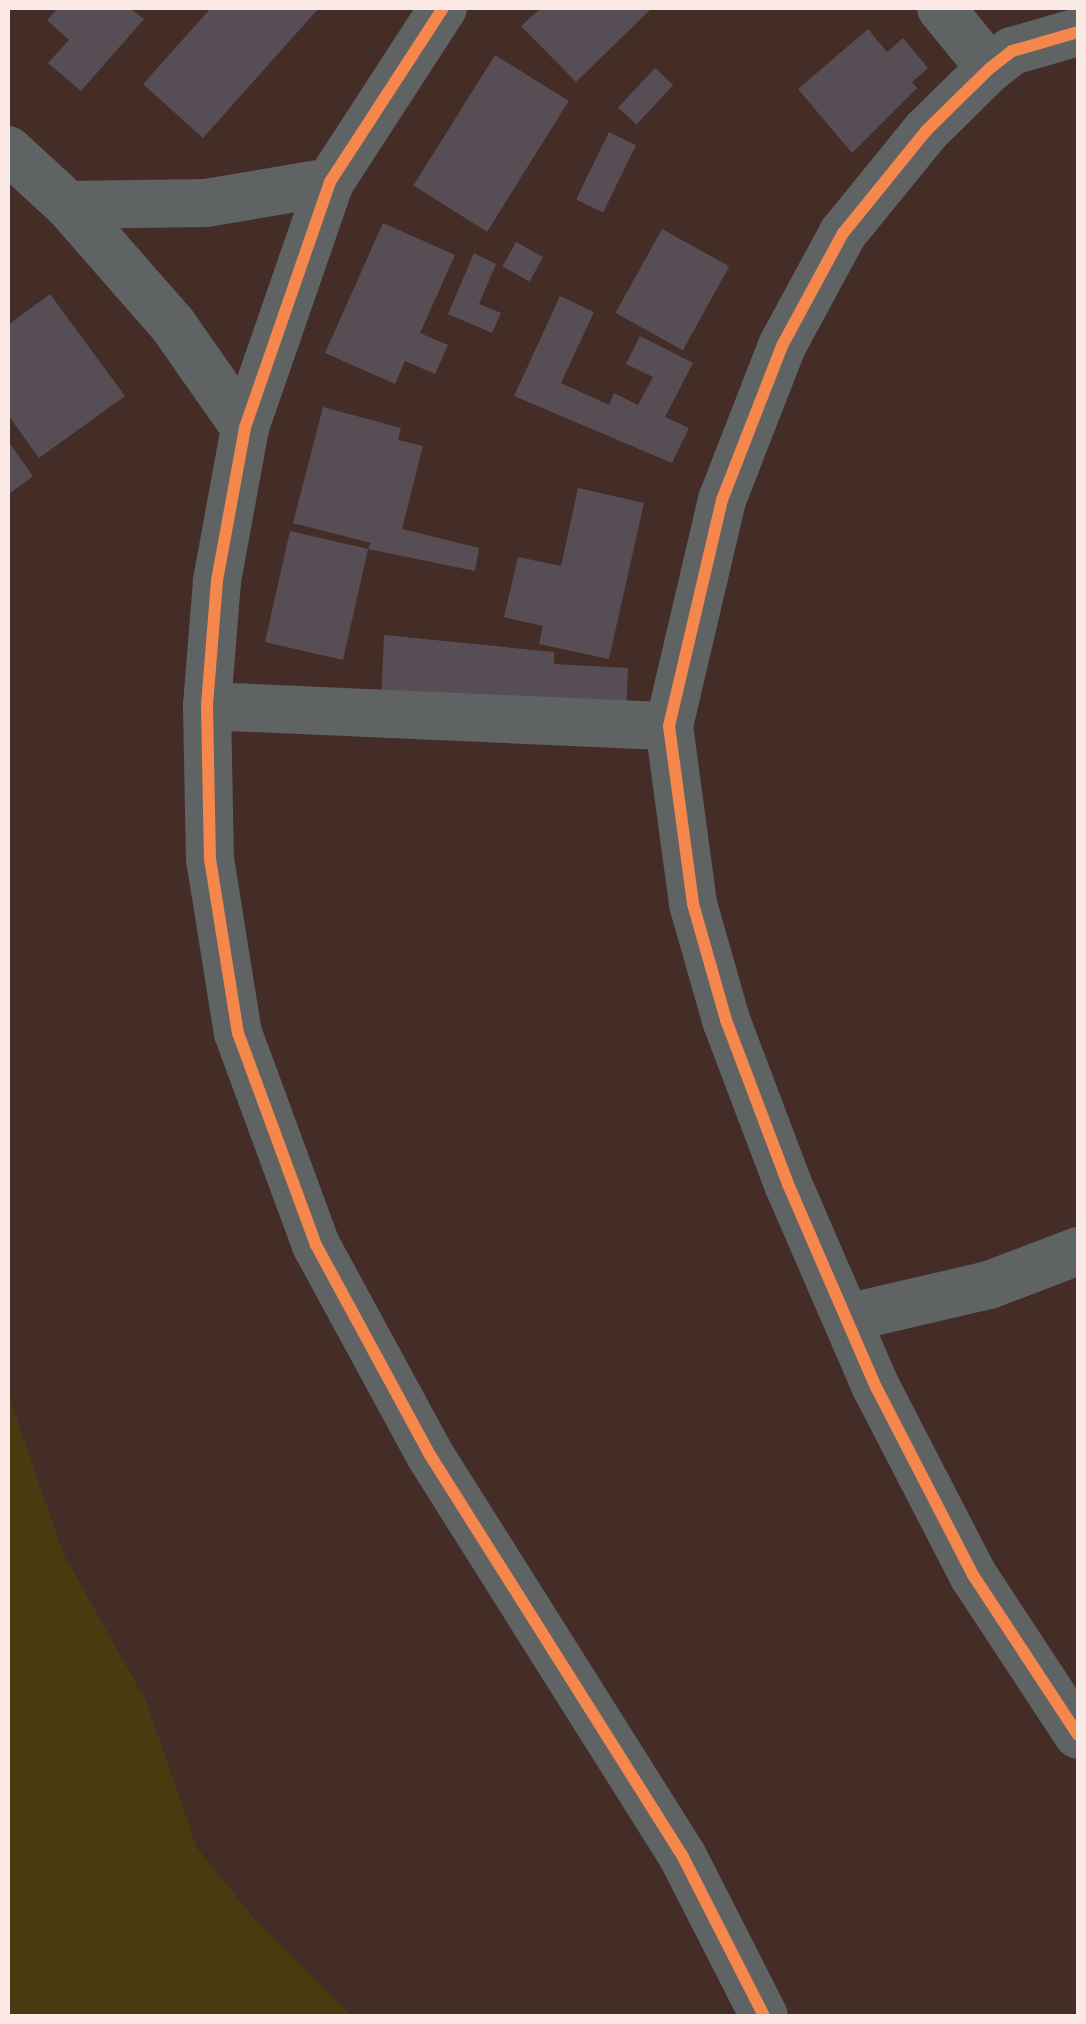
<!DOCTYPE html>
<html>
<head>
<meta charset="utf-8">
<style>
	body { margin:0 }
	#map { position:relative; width:1086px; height:2024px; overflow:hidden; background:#442c27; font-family:"Archivo Narrow",sans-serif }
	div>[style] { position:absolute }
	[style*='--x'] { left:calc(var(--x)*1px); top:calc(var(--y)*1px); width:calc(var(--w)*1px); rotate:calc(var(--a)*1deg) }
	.green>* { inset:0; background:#483b10 }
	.building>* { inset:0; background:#574e55; transform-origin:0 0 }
	.street>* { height:48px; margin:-24px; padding:0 24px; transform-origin:24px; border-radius:24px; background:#5f6364 }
	.cycleway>* { height:12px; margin:-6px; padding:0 6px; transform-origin:6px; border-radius:6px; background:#f5874c }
	span { translate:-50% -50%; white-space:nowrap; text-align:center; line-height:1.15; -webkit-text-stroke:8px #451a10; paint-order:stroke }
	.frame { position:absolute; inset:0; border:10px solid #fbe9e5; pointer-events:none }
</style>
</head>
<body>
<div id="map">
	<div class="green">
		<div style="clip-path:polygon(8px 1394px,64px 1555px,146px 1701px,197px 1848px,256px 1921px,352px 2016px,8px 2016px)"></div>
	</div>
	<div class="building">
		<div style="clip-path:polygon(58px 8px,130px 8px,144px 19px,81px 91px,48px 63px,69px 40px,47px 20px)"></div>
		<div style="clip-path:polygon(211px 8px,319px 8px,203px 138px,143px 84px)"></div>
		<div style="clip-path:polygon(541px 8px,652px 8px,576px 82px,521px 26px)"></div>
		<div style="clip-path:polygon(868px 29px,887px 52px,903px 38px,928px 68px,912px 82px,917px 88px,852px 153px,798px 89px)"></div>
		<div style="left:495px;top:55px;width:87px;height:154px;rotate:32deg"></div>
		<div style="left:655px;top:68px;width:25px;height:54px;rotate:43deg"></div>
		<div style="left:609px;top:132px;width:30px;height:75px;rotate:26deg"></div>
		<div style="clip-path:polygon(383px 223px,455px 255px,420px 333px,448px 345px,435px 374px,405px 361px,395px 384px,325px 353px)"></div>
		<div style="left:662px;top:229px;width:77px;height:96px;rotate:29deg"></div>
		<div style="left:516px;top:242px;width:31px;height:28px;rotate:29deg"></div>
		<div style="clip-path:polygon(474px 253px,496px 264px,479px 304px,501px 313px,492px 333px,448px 314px)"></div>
		<div style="clip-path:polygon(50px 294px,125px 396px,39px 458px,8px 415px,8px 325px)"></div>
		<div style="clip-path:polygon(560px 296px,594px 312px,561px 383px,609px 405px,614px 393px,638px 405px,653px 377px,626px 364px,640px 336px,693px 363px,665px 417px,689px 428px,672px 463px,514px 396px)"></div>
		<div style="clip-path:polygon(323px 407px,401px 428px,398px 440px,423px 446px,402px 529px,479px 548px,475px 571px,368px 549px,343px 660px,265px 642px,290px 531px,368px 549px,371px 543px,293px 523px)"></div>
		<div style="clip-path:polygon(8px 441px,33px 476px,8px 495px)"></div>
		<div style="clip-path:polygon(578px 488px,644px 503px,609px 659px,539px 644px,543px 626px,504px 617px,518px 557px,561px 566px)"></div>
		<div style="clip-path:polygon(384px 635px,554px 652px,554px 664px,628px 668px,626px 713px,381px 700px)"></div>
	</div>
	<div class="street">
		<div style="--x:443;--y:8;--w:207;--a:123"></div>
		<div style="--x:330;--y:182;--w:260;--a:109.1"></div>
		<div style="--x:245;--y:428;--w:156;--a:100.4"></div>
		<div style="--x:217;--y:581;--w:125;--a:94.6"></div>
		<div style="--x:207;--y:706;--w:153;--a:88.9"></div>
		<div style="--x:210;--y:859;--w:176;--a:80.9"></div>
		<div style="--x:238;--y:1033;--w:226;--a:69.8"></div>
		<div style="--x:316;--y:1245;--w:239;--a:61.5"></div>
		<div style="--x:430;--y:1455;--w:475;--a:57.8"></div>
		<div style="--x:683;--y:1857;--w:178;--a:63"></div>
		<div style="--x:941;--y:8;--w:77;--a:50.8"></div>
		<div style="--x:1078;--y:32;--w:69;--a:163.9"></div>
		<div style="--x:1012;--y:51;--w:28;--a:142"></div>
		<div style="--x:990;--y:68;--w:90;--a:135.5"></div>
		<div style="--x:926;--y:131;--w:132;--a:129.1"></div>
		<div style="--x:843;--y:233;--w:128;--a:118.4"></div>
		<div style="--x:782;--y:346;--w:165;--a:111.3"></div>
		<div style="--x:722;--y:500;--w:232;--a:103.2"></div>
		<div style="--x:669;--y:726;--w:180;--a:82.3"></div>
		<div style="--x:693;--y:904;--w:121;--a:74.1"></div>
		<div style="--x:726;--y:1020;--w:175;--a:69.3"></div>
		<div style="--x:788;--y:1184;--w:221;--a:66.6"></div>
		<div style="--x:876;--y:1387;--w:212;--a:62.7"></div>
		<div style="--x:973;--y:1575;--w:191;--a:56.7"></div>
		<div style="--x:8;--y:150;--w:81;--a:42.5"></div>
		<div style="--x:68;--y:205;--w:159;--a:48.8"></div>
		<div style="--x:173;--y:325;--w:126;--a:55"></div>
		<div style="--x:68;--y:205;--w:138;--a:-0.8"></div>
		<div style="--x:206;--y:203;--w:126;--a:-9.6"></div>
		<div style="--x:207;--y:706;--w:462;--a:2.5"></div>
		<div style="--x:847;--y:1318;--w:146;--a:-13.1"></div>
		<div style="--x:989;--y:1285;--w:95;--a:-20.9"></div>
	</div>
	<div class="cycleway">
		<div style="--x:443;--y:8;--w:207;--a:123"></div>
		<div style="--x:330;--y:182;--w:260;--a:109.1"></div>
		<div style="--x:245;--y:428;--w:156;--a:100.4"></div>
		<div style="--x:217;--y:581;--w:125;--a:94.6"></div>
		<div style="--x:207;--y:706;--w:153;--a:88.9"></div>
		<div style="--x:210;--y:859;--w:176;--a:80.9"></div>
		<div style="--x:238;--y:1033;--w:226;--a:69.8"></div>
		<div style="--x:316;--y:1245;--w:239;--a:61.5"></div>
		<div style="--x:430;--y:1455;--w:475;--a:57.8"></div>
		<div style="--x:683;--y:1857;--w:178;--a:63"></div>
		<div style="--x:1078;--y:32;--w:69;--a:163.9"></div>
		<div style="--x:1012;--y:51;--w:28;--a:142"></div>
		<div style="--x:990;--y:68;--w:90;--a:135.5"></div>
		<div style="--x:926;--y:131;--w:132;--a:129.1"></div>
		<div style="--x:843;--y:233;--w:128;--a:118.4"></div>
		<div style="--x:782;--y:346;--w:165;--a:111.3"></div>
		<div style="--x:722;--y:500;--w:232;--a:103.2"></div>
		<div style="--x:669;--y:726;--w:180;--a:82.3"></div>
		<div style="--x:693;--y:904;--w:121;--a:74.1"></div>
		<div style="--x:726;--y:1020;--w:175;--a:69.3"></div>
		<div style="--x:788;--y:1184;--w:221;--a:66.6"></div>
		<div style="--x:876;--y:1387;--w:212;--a:62.7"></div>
		<div style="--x:973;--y:1575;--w:191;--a:56.7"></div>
	</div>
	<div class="frame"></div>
</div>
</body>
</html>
